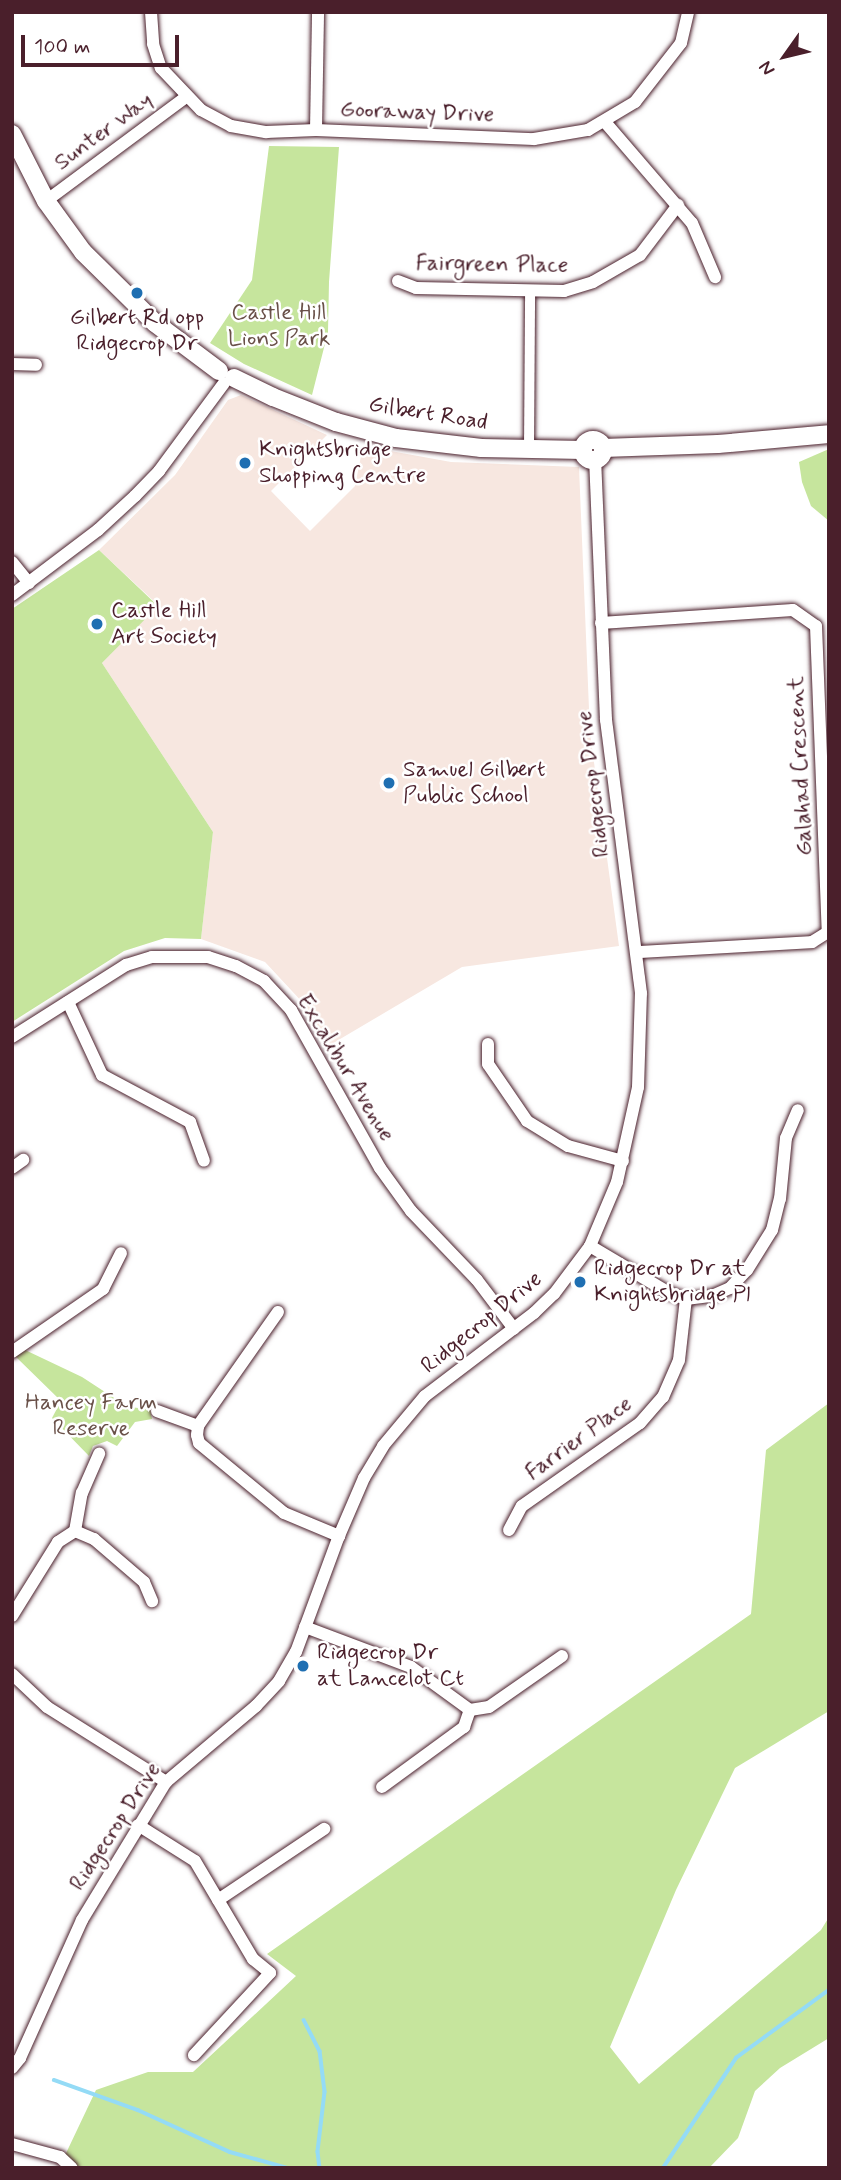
<!DOCTYPE html>
<html>
<head>
<meta charset="utf-8">
<style>
	body { margin:0 }
	#map { position:relative; width:841px; height:2180px; overflow:hidden; background:#fff; font-family:Mynerve,sans-serif }
	div>[style] { position:absolute }
	[style*='--x'] { left:calc(var(--x)*1px); top:calc(var(--y)*1px); width:calc(var(--w)*1px); rotate:calc(var(--a)*1deg) }
	.built>* { inset:0; background:#f7e7e0 }
	.green>* { inset:0; background:#c6e59d }
	.stream>* { height:3.5px; margin:-1.75px; padding:0 1.75px; transform-origin:1.75px; border-radius:1.75px; background:#94dbf6 }
	.roads { filter:drop-shadow(0 0 2px #4a1f2b) drop-shadow(0 0 2px #4a1f2b) }
	.pedestrian>* { height:10px; margin:-5px; padding:0 5px; transform-origin:5px; border-radius:5px; background:#fff }
	.minor>* { height:12px; margin:-6px; padding:0 6px; transform-origin:6px; border-radius:6px; background:#fff }
	.secondary>* { height:18px; margin:-9px; padding:0 9px; transform-origin:9px; border-radius:9px; background:#fff }
	.secondary>.ring { margin:-9px; padding:0; box-sizing:content-box; background:none; border:18px solid #fff; border-radius:50% }
	.dots>* { width:19px; height:19px; translate:-50% -50%; box-sizing:border-box; border:4px solid #fff; border-radius:50% }
	span { translate:-50% -50%; white-space:nowrap; text-align:center; line-height:1.15; -webkit-text-stroke:5px #fff; paint-order:stroke }
	.street-label { font-size:23px; color:#4a1f2b }
	.park-label { font-size:23px; color:#695048 }
	.poi-label { font-size:23px; color:#4a1f2b }
	.left { translate:0 -50%; text-align:left }
	.frame { position:absolute; inset:0; border:14px solid #4a1f2b; pointer-events:none }
	.north { position:absolute; left:750px; top:21px; width:70px; height:70px; -webkit-text-stroke:5px #fff; paint-order:stroke; rotate:236deg; font-size:19px; font-weight:700; line-height:28px; text-align:center; color:#4a1f2b }
	.north::after { content:''; display:block; margin:auto; width:24px; height:32px; background:#4a1f2b; clip-path:polygon(50% 0,100% 100%,50% 72%,0 100%) }
	.scale { position:absolute; left:21px; top:35px; width:158px; height:32px; box-sizing:border-box; border:4px solid #4a1f2b; border-top:0; padding-left:9px; font-size:21px; line-height:24px; white-space:nowrap; color:#4a1f2b; -webkit-text-stroke:5px #fff; paint-order:stroke }
</style>
</head>
<body>
<div id="map">
	<div class="built">
		<div style="clip-path:polygon(241px 395px,327px 435px,271px 491px,310px 531px,355px 486px,363px 446px,451px 462px,579px 467px,590px 733px,619px 946px,462px 967px,330px 1045px,305px 1005px,265px 962px,201px 939px,213px 832px,102px 663px,158px 605px,99px 550px,175px 475px,228px 400px)"></div>
	</div>
	<div class="green">
		<div style="clip-path:polygon(269px 146px,339px 147px,329px 282px,328px 332px,312px 395px,244px 364px,210px 343px,252px 280px)"></div>
		<div style="clip-path:polygon(829px 449px,829px 521px,811px 506px,802px 482px,799px 462px)"></div>
		<div style="clip-path:polygon(99px 550px,158px 606px,102px 663px,213px 832px,201px 939px,165px 938px,124px 951px,12px 1022px,12px 609px)"></div>
		<div style="clip-path:polygon(23px 1349px,82px 1377px,128px 1407px,150px 1409px,152px 1419px,135px 1422px,117px 1446px,107px 1441px,93px 1446px,89px 1456px,52px 1418px,61px 1401px,15px 1356px)"></div>
		<div style="clip-path:polygon(829px 1403px,829px 1711px,735px 1768px,676px 1890px,610px 2047px,639px 2084px,821px 1930px,829px 1917px,829px 2038px,780px 2068px,755px 2091px,738px 2138px,709px 2168px,59px 2168px,96px 2090px,148px 2072px,193px 2072px,296px 1976px,267px 1954px,751px 1614px,766px 1450px)"></div>
	</div>
	<div class="stream">
		<div style="--x:304;--y:2020;--w:35;--a:63"></div>
		<div style="--x:320;--y:2051;--w:41;--a:83"></div>
		<div style="--x:325;--y:2092;--w:60;--a:96.7"></div>
		<div style="--x:318;--y:2152;--w:16;--a:83"></div>
		<div style="--x:54;--y:2080;--w:89;--a:19.7"></div>
		<div style="--x:138;--y:2110;--w:101;--a:24.5"></div>
		<div style="--x:230;--y:2152;--w:60;--a:15.4"></div>
		<div style="--x:663;--y:2168;--w:132;--a:-56.4"></div>
		<div style="--x:736;--y:2058;--w:115;--a:-36.2"></div>
	</div>
	<div class="roads">
		<div class="pedestrian">
			<div style="--x:529;--y:449;--w:159;--a:-89.6"></div>
		</div>
		<div class="minor">
			<div style="--x:151;--y:12;--w:32;--a:86"></div>
			<div style="--x:153;--y:44;--w:25;--a:72"></div>
			<div style="--x:161;--y:68;--w:58;--a:46.4"></div>
			<div style="--x:201;--y:110;--w:34;--a:28"></div>
			<div style="--x:231;--y:126;--w:36;--a:10"></div>
			<div style="--x:266;--y:132;--w:50;--a:-2.3"></div>
			<div style="--x:316;--y:130;--w:218;--a:2.4"></div>
			<div style="--x:534;--y:139;--w:55;--a:-9.5"></div>
			<div style="--x:588;--y:130;--w:55;--a:-30.8"></div>
			<div style="--x:635;--y:102;--w:75;--a:-52.1"></div>
			<div style="--x:681;--y:43;--w:32;--a:-77"></div>
			<div style="--x:605;--y:122;--w:133;--a:49.3"></div>
			<div style="--x:692;--y:223;--w:59;--a:66.9"></div>
			<div style="--x:316;--y:130;--w:118;--a:-89"></div>
			<div style="--x:46;--y:201;--w:174;--a:-36.6"></div>
			<div style="--x:398;--y:281;--w:19;--a:21"></div>
			<div style="--x:416;--y:288;--w:148;--a:1.2"></div>
			<div style="--x:564;--y:291;--w:30;--a:-17"></div>
			<div style="--x:593;--y:282;--w:54;--a:-29.9"></div>
			<div style="--x:640;--y:255;--w:63;--a:-52.8"></div>
			<div style="--x:12;--y:364;--w:24;--a:2"></div>
			<div style="--x:12;--y:562;--w:27;--a:51"></div>
			<div style="--x:12;--y:595;--w:108;--a:-37.1"></div>
			<div style="--x:98;--y:530;--w:50;--a:-42.6"></div>
			<div style="--x:135;--y:496;--w:35;--a:-46"></div>
			<div style="--x:159;--y:471;--w:109;--a:-53.5"></div>
			<div style="--x:601;--y:623;--w:192;--a:-3.9"></div>
			<div style="--x:793;--y:610;--w:28;--a:35"></div>
			<div style="--x:816;--y:626;--w:306;--a:87.8"></div>
			<div style="--x:828;--y:932;--w:19;--a:148"></div>
			<div style="--x:812;--y:942;--w:175;--a:176.7"></div>
			<div style="--x:68;--y:1002;--w:81;--a:65"></div>
			<div style="--x:102;--y:1075;--w:100;--a:28.1"></div>
			<div style="--x:190;--y:1122;--w:41;--a:70.3"></div>
			<div style="--x:12;--y:1037;--w:135;--a:-32.3"></div>
			<div style="--x:126;--y:965;--w:27;--a:-17"></div>
			<div style="--x:152;--y:957;--w:56;--a:0"></div>
			<div style="--x:208;--y:957;--w:29;--a:18"></div>
			<div style="--x:236;--y:966;--w:32;--a:28"></div>
			<div style="--x:264;--y:981;--w:40;--a:47"></div>
			<div style="--x:291;--y:1010;--w:181;--a:60.6"></div>
			<div style="--x:380;--y:1168;--w:53;--a:54.2"></div>
			<div style="--x:411;--y:1211;--w:95;--a:46.3"></div>
			<div style="--x:477;--y:1280;--w:61;--a:52.9"></div>
			<div style="--x:488;--y:1044;--w:20;--a:90"></div>
			<div style="--x:488;--y:1064;--w:69;--a:55.6"></div>
			<div style="--x:527;--y:1121;--w:48;--a:31.4"></div>
			<div style="--x:568;--y:1146;--w:57;--a:15.3"></div>
			<div style="--x:12;--y:1168;--w:14;--a:-36"></div>
			<div style="--x:590;--y:1246;--w:92;--a:30.7"></div>
			<div style="--x:669;--y:1293;--w:18;--a:19"></div>
			<div style="--x:686;--y:1299;--w:26;--a:-7"></div>
			<div style="--x:712;--y:1296;--w:20;--a:-24"></div>
			<div style="--x:730;--y:1288;--w:25;--a:-47"></div>
			<div style="--x:747;--y:1270;--w:47;--a:-58"></div>
			<div style="--x:772;--y:1230;--w:32;--a:-76"></div>
			<div style="--x:780;--y:1199;--w:61;--a:-84.4"></div>
			<div style="--x:786;--y:1138;--w:30;--a:-67"></div>
			<div style="--x:278;--y:1312;--w:139;--a:125.1"></div>
			<div style="--x:198;--y:1426;--w:9;--a:96"></div>
			<div style="--x:197;--y:1435;--w:8;--a:76"></div>
			<div style="--x:199;--y:1443;--w:110;--a:39.5"></div>
			<div style="--x:284;--y:1513;--w:60;--a:22.7"></div>
			<div style="--x:12;--y:1352;--w:111;--a:-34.7"></div>
			<div style="--x:103;--y:1289;--w:40;--a:-63.4"></div>
			<div style="--x:157;--y:1411;--w:44;--a:20.1"></div>
			<div style="--x:509;--y:1530;--w:27;--a:-62"></div>
			<div style="--x:522;--y:1506;--w:144;--a:-35.1"></div>
			<div style="--x:640;--y:1423;--w:35;--a:-49"></div>
			<div style="--x:663;--y:1397;--w:40;--a:-66.6"></div>
			<div style="--x:679;--y:1360;--w:61;--a:-83.5"></div>
			<div style="--x:75;--y:1531;--w:39;--a:-80"></div>
			<div style="--x:82;--y:1493;--w:43;--a:-66.4"></div>
			<div style="--x:12;--y:1616;--w:87;--a:-58.1"></div>
			<div style="--x:58;--y:1542;--w:20;--a:-33"></div>
			<div style="--x:75;--y:1531;--w:21;--a:23"></div>
			<div style="--x:94;--y:1539;--w:66;--a:40.7"></div>
			<div style="--x:144;--y:1582;--w:21;--a:67"></div>
			<div style="--x:305;--y:1627;--w:113;--a:20.7"></div>
			<div style="--x:411;--y:1667;--w:73;--a:36.1"></div>
			<div style="--x:12;--y:1674;--w:48;--a:43.3"></div>
			<div style="--x:47;--y:1707;--w:141;--a:32.2"></div>
			<div style="--x:382;--y:1787;--w:102;--a:-36.2"></div>
			<div style="--x:464;--y:1727;--w:18;--a:-71"></div>
			<div style="--x:470;--y:1710;--w:19;--a:-9"></div>
			<div style="--x:489;--y:1707;--w:89;--a:-34.9"></div>
			<div style="--x:138;--y:1825;--w:67;--a:32.3"></div>
			<div style="--x:195;--y:1861;--w:114;--a:59.4"></div>
			<div style="--x:253;--y:1959;--w:22;--a:39"></div>
			<div style="--x:270;--y:1973;--w:112;--a:132.8"></div>
			<div style="--x:218;--y:1900;--w:128;--a:-33.8"></div>
			<div style="--x:12;--y:2068;--w:13;--a:-51"></div>
			<div style="--x:20;--y:2058;--w:151;--a:-65.8"></div>
			<div style="--x:82;--y:1920;--w:162;--a:-58.7"></div>
			<div style="--x:166;--y:1782;--w:118;--a:-40.2"></div>
			<div style="--x:256;--y:1706;--w:34;--a:-47"></div>
			<div style="--x:279;--y:1681;--w:34;--a:-60"></div>
			<div style="--x:296;--y:1652;--w:124;--a:-69.7"></div>
			<div style="--x:339;--y:1536;--w:63;--a:-66.7"></div>
			<div style="--x:364;--y:1478;--w:37;--a:-59"></div>
			<div style="--x:383;--y:1446;--w:65;--a:-50"></div>
			<div style="--x:425;--y:1396;--w:137;--a:-37.3"></div>
			<div style="--x:534;--y:1313;--w:28;--a:-44"></div>
			<div style="--x:554;--y:1294;--w:60;--a:-53.1"></div>
			<div style="--x:590;--y:1246;--w:69;--a:-67.1"></div>
			<div style="--x:617;--y:1182;--w:97;--a:-77.5"></div>
			<div style="--x:638;--y:1087;--w:94;--a:-88.2"></div>
			<div style="--x:641;--y:993;--w:275;--a:-97.3"></div>
			<div style="--x:606;--y:720;--w:261;--a:-92.4"></div>
			<div style="--x:12;--y:2144;--w:50;--a:15.2"></div>
			<div style="--x:60;--y:2157;--w:16;--a:43"></div>
		</div>
		<div class="secondary">
			<div style="--x:12;--y:134;--w:75;--a:63.1"></div>
			<div style="--x:46;--y:201;--w:63;--a:54"></div>
			<div style="--x:83;--y:252;--w:101;--a:44.6"></div>
			<div style="--x:155;--y:323;--w:80;--a:36.9"></div>
			<div style="--x:234;--y:378;--w:43;--a:26"></div>
			<div style="--x:273;--y:397;--w:68;--a:21.6"></div>
			<div style="--x:336;--y:422;--w:62;--a:14.9"></div>
			<div style="--x:396;--y:438;--w:86;--a:6.7"></div>
			<div style="--x:481;--y:448;--w:102;--a:1.1"></div>
			<div class="ring" style="left:583px;top:440px;width:2px;height:2px"></div>
			<div style="--x:603;--y:448;--w:115;--a:-2"></div>
			<div style="--x:718;--y:444;--w:111;--a:-5.1"></div>
		</div>
	</div>
	<div class="dots">
		<div style="left:137px;top:293px;background:#1f6fb2"></div>
		<div style="left:245px;top:463px;background:#1f6fb2"></div>
		<div style="left:97px;top:624px;background:#1f6fb2"></div>
		<div style="left:389px;top:783px;background:#1f6fb2"></div>
		<div style="left:580px;top:1282px;background:#1f6fb2"></div>
		<div style="left:303px;top:1666px;background:#1f6fb2"></div>
	</div>
	<div class="street-label">
		<span style="left:417px;top:113px;rotate:2deg">Gooraway Drive</span>
		<span style="left:104px;top:132px;rotate:-36deg">Sunter Way</span>
		<span style="left:492px;top:265px;rotate:1deg">Fairgreen Place</span>
		<span style="left:428px;top:414px;rotate:9deg">Gilbert Road</span>
		<span style="left:801px;top:766px;rotate:-93deg">Galahad Crescent</span>
		<span style="left:594px;top:784px;rotate:-97deg">Ridgecrop Drive</span>
		<span style="left:345px;top:1068px;rotate:59deg">Excalibur Avenue</span>
		<span style="left:482px;top:1323px;rotate:-39deg">Ridgecrop Drive</span>
		<span style="left:579px;top:1439px;rotate:-36deg">Farrier Place</span>
		<span style="left:116px;top:1827px;rotate:-57deg">Ridgecrop Drive</span>
	</div>
	<div class="park-label">
		<span style="left:279px;top:326px">Castle Hill<br>Lions Park</span>
		<span style="left:91px;top:1416px">Hancey Farm<br>Reserve</span>
	</div>
	<div class="poi-label">
		<span style="left:137px;top:331px">Gilbert Rd opp<br>Ridgecrop Dr</span>
		<span class="left" style="left:259px;top:463px">Knightsbridge<br>Shopping Centre</span>
		<span class="left" style="left:111px;top:624px">Castle Hill<br>Art Society</span>
		<span class="left" style="left:403px;top:783px">Samuel Gilbert<br>Public School</span>
		<span class="left" style="left:594px;top:1282px">Ridgecrop Dr at<br>Knightsbridge Pl</span>
		<span class="left" style="left:317px;top:1666px">Ridgecrop Dr<br>at Lancelot Ct</span>
	</div>
	<div class="frame"></div>
	<div class="north">N</div>
	<div class="scale">100 m</div>
</div>
</body>
</html>
